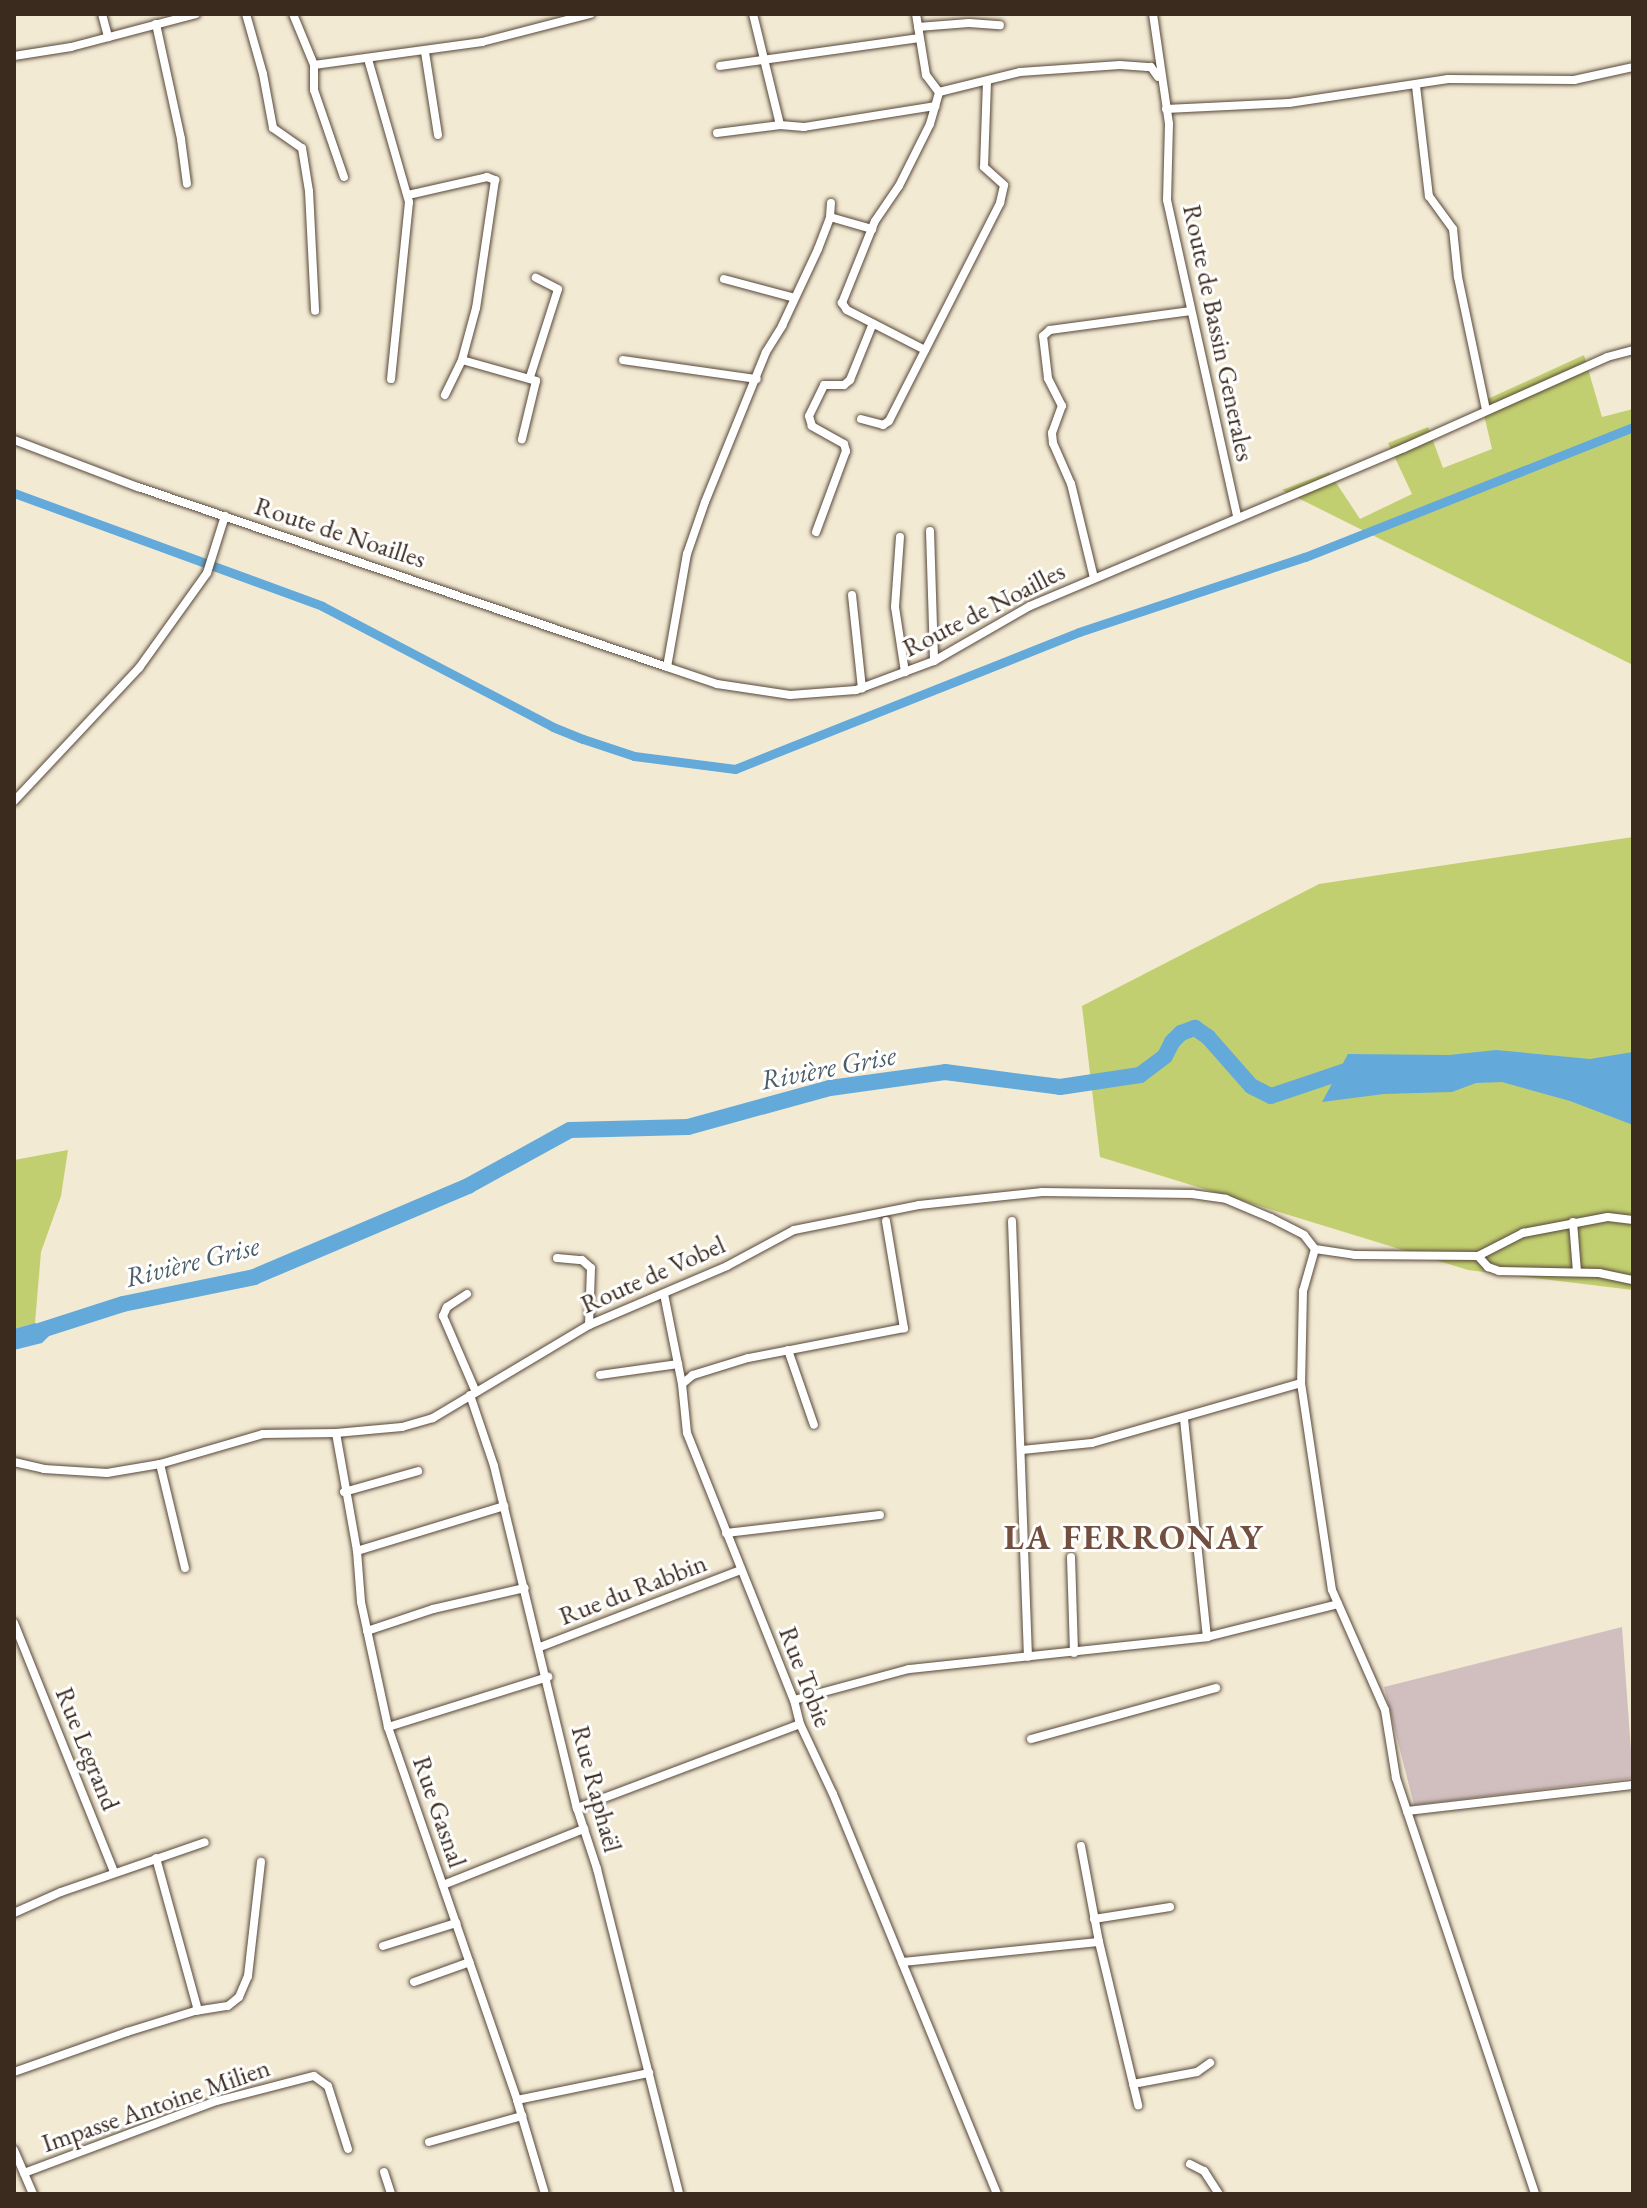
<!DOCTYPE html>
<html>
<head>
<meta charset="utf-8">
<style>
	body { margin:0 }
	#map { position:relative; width:1647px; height:2208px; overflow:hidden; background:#f3ead4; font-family:"EB Garamond",serif }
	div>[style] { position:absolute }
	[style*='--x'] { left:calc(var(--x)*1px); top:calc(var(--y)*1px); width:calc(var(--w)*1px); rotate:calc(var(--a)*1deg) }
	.industrial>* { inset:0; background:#d1bfbf }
	.green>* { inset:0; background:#c2cf71 }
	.water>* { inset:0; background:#63aada }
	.canal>* { height:9px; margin:-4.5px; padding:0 4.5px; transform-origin:4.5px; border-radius:4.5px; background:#63aada }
	.river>* { height:16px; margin:-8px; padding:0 8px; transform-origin:8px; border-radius:8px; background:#63aada }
	.roads { filter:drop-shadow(0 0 2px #574739) drop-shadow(0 0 2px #574739) }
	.minor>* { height:8px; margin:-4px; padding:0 4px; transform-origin:4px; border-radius:4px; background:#fff }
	span { translate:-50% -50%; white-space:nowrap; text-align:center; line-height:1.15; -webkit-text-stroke:6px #fff; paint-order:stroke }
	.street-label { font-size:26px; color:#3b2a1e }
	.water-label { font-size:28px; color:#4b5d69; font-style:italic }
	.district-label { font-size:34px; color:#734f40; font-weight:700; letter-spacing:2px }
	.frame { position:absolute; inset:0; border:16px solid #3b2a1e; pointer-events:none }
</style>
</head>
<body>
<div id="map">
	<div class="industrial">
		<div style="clip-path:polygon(1622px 1627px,1633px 1778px,1414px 1805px,1384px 1687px)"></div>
	</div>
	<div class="green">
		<div style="clip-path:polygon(1584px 355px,1602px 417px,1633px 409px,1633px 665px,1282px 490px,1329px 472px,1360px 519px,1412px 494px,1388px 443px,1428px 427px,1443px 468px,1492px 449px,1481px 402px)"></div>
		<div style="clip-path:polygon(1633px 837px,1633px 1290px,1468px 1270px,1100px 1157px,1082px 1006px,1319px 884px)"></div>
		<div style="clip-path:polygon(68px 1150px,61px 1196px,41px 1252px,35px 1323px,14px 1329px,14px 1160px)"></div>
	</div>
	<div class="water">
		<div style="clip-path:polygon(1496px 1050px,1590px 1059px,1633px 1052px,1633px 1125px,1570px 1101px,1502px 1082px,1476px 1083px,1452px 1092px,1384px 1094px,1322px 1102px,1348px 1054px,1449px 1055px)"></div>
		<div style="clip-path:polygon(35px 1323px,54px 1331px,42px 1343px,14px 1350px,14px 1329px)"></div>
	</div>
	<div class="canal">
		<div style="--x:14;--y:493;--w:328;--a:20.1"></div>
		<div style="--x:322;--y:606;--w:261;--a:27.6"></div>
		<div style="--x:553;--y:727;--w:32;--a:22"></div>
		<div style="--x:583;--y:739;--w:54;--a:18.4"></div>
		<div style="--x:634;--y:756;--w:102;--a:7.3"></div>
		<div style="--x:735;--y:769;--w:370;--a:-21.7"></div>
		<div style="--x:1079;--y:632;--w:238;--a:-18.4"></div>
		<div style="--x:1305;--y:557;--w:353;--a:-21.6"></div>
	</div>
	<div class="river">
		<div style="--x:14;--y:1339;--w:114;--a:-17.8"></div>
		<div style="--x:123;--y:1304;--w:134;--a:-11.6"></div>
		<div style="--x:254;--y:1277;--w:233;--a:-23"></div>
		<div style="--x:468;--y:1186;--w:116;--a:-28.8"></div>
		<div style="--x:570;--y:1130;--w:118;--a:-1.5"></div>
		<div style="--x:688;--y:1127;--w:147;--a:-15.4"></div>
		<div style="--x:830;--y:1088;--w:116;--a:-7.9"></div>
		<div style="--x:945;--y:1072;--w:116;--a:7.4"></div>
		<div style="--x:1060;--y:1087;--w:81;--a:-8.5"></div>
		<div style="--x:1140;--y:1075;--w:31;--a:-37"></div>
		<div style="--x:1165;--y:1056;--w:16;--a:-63"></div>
		<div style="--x:1172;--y:1042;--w:13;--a:-45"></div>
		<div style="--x:1181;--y:1033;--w:15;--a:-20"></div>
		<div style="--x:1195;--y:1028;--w:16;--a:35"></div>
		<div style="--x:1208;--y:1037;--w:65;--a:48.7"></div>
		<div style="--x:1251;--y:1086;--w:22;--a:27"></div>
		<div style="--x:1271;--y:1096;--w:91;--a:-18.6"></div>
	</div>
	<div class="roads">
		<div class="minor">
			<div style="--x:102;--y:14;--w:24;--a:75"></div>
			<div style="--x:246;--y:14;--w:62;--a:74.2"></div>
			<div style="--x:263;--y:74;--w:55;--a:79.5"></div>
			<div style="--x:273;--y:128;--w:35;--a:35"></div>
			<div style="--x:302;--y:148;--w:44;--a:80.8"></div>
			<div style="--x:309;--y:191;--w:120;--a:87.1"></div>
			<div style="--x:293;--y:14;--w:55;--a:67.6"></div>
			<div style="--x:314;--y:65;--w:25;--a:90"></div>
			<div style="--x:314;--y:90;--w:92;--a:71"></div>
			<div style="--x:753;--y:14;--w:114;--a:76.3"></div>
			<div style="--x:916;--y:14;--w:62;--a:80.7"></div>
			<div style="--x:926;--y:75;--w:21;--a:53"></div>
			<div style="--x:939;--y:92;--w:83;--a:-13.9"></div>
			<div style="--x:1020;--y:72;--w:100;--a:-4"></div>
			<div style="--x:1120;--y:65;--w:31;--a:4"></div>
			<div style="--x:1151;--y:67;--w:12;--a:55"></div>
			<div style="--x:1153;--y:14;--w:111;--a:81.7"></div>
			<div style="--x:1169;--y:124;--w:76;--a:91.5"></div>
			<div style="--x:1167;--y:200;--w:325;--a:77.5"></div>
			<div style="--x:156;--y:24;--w:118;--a:77.7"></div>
			<div style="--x:181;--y:139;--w:45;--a:82.4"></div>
			<div style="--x:918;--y:27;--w:51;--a:-4.5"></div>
			<div style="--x:969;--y:23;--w:31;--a:4"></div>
			<div style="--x:425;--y:52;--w:84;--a:81.1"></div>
			<div style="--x:14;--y:56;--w:58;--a:-9"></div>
			<div style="--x:71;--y:47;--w:129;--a:-14.8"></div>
			<div style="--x:368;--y:59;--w:149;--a:74"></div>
			<div style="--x:409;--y:202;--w:178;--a:95.8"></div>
			<div style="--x:314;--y:65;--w:170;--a:-7.8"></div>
			<div style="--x:482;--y:42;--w:112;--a:-14.5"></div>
			<div style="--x:720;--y:66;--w:201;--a:-8"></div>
			<div style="--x:1416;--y:86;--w:111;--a:83.3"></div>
			<div style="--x:1429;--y:196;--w:41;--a:54"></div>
			<div style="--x:1453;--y:229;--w:48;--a:84.1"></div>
			<div style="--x:1458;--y:277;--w:136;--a:78.1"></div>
			<div style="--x:1166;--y:109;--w:123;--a:-2.8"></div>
			<div style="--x:1289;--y:103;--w:161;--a:-8.6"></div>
			<div style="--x:1448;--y:79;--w:126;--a:0.5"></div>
			<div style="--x:1574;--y:80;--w:60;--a:-12.4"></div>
			<div style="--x:717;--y:133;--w:64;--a:-7.2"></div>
			<div style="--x:780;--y:125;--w:24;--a:5"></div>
			<div style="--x:804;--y:127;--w:133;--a:-9.1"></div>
			<div style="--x:408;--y:195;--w:81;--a:-12.8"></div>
			<div style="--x:487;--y:177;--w:9;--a:21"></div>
			<div style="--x:495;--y:180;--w:129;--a:98.4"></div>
			<div style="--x:476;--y:308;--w:54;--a:105.1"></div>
			<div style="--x:462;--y:360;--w:39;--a:116"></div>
			<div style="--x:830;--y:217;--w:44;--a:15.9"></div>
			<div style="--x:724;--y:279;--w:73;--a:15"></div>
			<div style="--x:925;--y:350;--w:88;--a:-152.9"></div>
			<div style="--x:847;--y:310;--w:9;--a:-126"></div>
			<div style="--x:842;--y:303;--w:88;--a:-68.1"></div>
			<div style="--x:875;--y:221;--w:42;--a:-55.6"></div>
			<div style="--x:899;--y:186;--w:69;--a:-63.4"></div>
			<div style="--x:930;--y:124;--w:33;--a:-74"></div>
			<div style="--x:462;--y:360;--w:77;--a:15.8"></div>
			<div style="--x:536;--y:381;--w:60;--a:103.6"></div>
			<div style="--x:623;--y:360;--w:135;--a:8.1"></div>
			<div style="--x:530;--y:377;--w:92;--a:-72.3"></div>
			<div style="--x:558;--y:289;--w:25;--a:-153"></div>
			<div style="--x:861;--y:419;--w:23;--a:15"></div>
			<div style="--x:883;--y:425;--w:7;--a:-34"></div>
			<div style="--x:889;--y:421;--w:245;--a:-63"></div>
			<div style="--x:1000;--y:203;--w:18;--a:-77"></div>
			<div style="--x:1004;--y:185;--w:27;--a:-138"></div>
			<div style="--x:984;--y:167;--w:86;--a:-88"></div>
			<div style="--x:14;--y:440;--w:133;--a:20.8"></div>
			<div style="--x:138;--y:487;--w:559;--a:18.79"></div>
			<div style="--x:667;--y:667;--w:53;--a:18.8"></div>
			<div style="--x:717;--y:684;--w:74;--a:8.6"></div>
			<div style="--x:790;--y:695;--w:66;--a:-4.3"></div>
			<div style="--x:856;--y:690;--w:83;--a:-20.4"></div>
			<div style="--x:934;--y:661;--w:111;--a:-29.8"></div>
			<div style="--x:1030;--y:606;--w:406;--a:-22.9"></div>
			<div style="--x:1404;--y:448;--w:222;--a:-24.1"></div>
			<div style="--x:1607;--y:357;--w:27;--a:-15"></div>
			<div style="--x:930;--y:531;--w:130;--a:88.2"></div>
			<div style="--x:816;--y:532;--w:86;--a:-69.7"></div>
			<div style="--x:846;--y:451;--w:7;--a:-106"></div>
			<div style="--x:844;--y:444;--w:37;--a:-151"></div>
			<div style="--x:812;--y:426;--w:10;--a:-107"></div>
			<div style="--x:809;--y:416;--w:34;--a:-64"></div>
			<div style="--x:824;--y:385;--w:20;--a:0"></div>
			<div style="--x:844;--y:385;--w:8;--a:-40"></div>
			<div style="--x:850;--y:380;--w:61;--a:-68"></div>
			<div style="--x:900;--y:537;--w:70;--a:94.1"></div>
			<div style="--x:895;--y:607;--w:66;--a:81.3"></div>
			<div style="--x:1094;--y:578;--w:97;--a:-103.7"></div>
			<div style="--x:1071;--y:484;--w:45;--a:-113.7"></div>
			<div style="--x:1053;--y:443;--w:10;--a:-96"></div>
			<div style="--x:1052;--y:433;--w:29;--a:-70"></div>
			<div style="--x:1062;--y:406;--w:31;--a:-117"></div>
			<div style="--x:1048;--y:378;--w:42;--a:-96.8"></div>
			<div style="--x:1043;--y:336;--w:9;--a:-41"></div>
			<div style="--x:1050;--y:330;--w:142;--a:-7.7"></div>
			<div style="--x:852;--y:595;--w:94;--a:83.9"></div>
			<div style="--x:667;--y:667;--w:115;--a:-80"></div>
			<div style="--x:687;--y:554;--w:55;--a:-70.9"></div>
			<div style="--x:705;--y:502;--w:162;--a:-67.9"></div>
			<div style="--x:766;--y:352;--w:31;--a:-58"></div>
			<div style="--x:782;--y:326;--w:85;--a:-64.9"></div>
			<div style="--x:818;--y:249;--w:34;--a:-69"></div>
			<div style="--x:830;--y:217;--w:14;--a:-86"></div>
			<div style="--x:14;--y:801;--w:183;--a:-46.8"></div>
			<div style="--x:139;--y:668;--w:117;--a:-54.4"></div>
			<div style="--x:207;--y:573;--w:60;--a:-72.5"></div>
			<div style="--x:886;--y:1221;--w:109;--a:80.5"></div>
			<div style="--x:904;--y:1328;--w:159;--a:169.1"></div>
			<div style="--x:748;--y:1358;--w:58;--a:162.8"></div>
			<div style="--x:693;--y:1375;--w:14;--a:141"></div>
			<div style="--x:682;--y:1384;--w:49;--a:84.2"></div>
			<div style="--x:687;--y:1433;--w:288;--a:68.2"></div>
			<div style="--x:794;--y:1700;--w:25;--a:76"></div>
			<div style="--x:800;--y:1724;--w:77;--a:64.8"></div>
			<div style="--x:833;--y:1794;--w:432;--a:67.7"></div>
			<div style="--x:1012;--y:1221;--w:436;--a:87.9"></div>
			<div style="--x:1573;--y:1222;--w:50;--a:85.4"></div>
			<div style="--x:1315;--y:1249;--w:44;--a:105.9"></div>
			<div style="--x:1303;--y:1291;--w:92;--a:91.2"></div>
			<div style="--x:1301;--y:1383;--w:209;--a:81.5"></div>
			<div style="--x:1332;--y:1590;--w:131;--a:66.2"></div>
			<div style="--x:1385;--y:1710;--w:69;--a:80.8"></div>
			<div style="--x:1396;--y:1778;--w:439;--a:71.5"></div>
			<div style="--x:1315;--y:1249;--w:40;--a:8.5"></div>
			<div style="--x:1355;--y:1255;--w:123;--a:0.5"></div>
			<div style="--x:1478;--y:1256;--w:51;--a:-27.1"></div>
			<div style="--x:1523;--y:1233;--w:86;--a:-10.7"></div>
			<div style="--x:1608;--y:1217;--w:25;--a:7"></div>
			<div style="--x:1478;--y:1256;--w:15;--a:48"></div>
			<div style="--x:1488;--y:1267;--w:12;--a:20"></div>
			<div style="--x:1499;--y:1271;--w:100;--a:1.1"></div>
			<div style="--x:1599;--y:1273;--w:35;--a:12"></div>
			<div style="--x:557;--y:1258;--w:25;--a:5"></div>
			<div style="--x:582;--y:1260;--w:12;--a:42"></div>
			<div style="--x:591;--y:1268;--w:57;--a:92"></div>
			<div style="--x:467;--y:1294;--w:24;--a:147"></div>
			<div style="--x:447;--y:1307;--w:10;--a:114"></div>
			<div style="--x:443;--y:1316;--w:81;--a:66.6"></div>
			<div style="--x:664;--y:1294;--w:92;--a:78.7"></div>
			<div style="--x:788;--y:1350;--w:79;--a:70.9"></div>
			<div style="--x:600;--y:1375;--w:79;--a:-8"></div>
			<div style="--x:470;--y:1395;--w:75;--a:71.3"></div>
			<div style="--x:494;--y:1466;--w:352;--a:76.4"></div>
			<div style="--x:577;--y:1808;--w:64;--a:71.8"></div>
			<div style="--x:597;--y:1869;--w:335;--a:75.8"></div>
			<div style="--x:1184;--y:1419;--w:219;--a:84"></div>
			<div style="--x:336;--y:1433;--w:120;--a:79.9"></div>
			<div style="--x:357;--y:1551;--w:51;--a:85.5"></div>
			<div style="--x:361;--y:1602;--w:128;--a:77.8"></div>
			<div style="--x:388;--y:1727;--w:395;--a:70.9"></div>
			<div style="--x:517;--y:2100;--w:98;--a:73.4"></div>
			<div style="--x:1022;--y:1450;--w:70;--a:-5.7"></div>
			<div style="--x:1092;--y:1443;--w:217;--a:-16"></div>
			<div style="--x:14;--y:1462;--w:31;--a:13"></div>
			<div style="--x:44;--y:1469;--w:63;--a:3.6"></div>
			<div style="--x:107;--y:1473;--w:54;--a:-9.6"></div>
			<div style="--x:160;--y:1464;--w:107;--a:-16.2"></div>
			<div style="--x:263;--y:1434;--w:73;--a:-0.8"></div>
			<div style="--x:336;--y:1433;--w:66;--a:-5.2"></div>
			<div style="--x:402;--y:1427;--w:32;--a:-16"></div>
			<div style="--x:433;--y:1418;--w:182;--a:-30.8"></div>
			<div style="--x:589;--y:1325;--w:150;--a:-23.1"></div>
			<div style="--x:727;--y:1266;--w:76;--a:-28.2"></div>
			<div style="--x:794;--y:1230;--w:127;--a:-11.3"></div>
			<div style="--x:919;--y:1205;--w:124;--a:-6"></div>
			<div style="--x:1042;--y:1192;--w:150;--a:0.8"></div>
			<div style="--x:1192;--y:1194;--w:34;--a:8"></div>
			<div style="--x:1226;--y:1199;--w:49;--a:22.9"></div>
			<div style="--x:1271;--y:1218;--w:37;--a:27"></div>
			<div style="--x:1304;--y:1235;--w:18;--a:52"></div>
			<div style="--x:160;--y:1464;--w:107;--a:76.5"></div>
			<div style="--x:344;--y:1492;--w:77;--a:-15.8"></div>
			<div style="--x:726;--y:1533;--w:155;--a:-6.7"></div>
			<div style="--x:357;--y:1551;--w:154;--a:-17"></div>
			<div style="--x:1071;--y:1557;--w:96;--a:88.2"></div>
			<div style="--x:14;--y:1623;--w:268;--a:68.1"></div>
			<div style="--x:367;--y:1631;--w:70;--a:-18.4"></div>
			<div style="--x:433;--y:1609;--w:94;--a:-12.9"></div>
			<div style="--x:540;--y:1647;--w:215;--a:-21"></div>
			<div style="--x:794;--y:1700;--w:119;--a:-15.1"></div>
			<div style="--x:909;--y:1669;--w:300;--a:-6.1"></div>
			<div style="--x:1207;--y:1637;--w:135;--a:-14.1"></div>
			<div style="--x:388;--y:1727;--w:168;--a:-17.4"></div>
			<div style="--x:1031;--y:1739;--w:192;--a:-15.4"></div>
			<div style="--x:577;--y:1808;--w:238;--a:-20.6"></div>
			<div style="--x:1407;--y:1811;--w:227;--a:-6.6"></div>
			<div style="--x:1081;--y:1846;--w:98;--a:79.4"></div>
			<div style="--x:1099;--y:1942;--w:168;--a:76.5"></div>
			<div style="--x:156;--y:1858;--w:158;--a:74.6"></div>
			<div style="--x:443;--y:1885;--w:152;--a:-21.7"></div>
			<div style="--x:14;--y:1913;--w:51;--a:-24.1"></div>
			<div style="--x:61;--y:1892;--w:152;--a:-19.1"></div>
			<div style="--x:1094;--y:1919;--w:77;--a:-9"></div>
			<div style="--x:383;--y:1946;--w:77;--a:-17.5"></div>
			<div style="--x:902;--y:1962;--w:198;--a:-5.8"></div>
			<div style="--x:414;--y:1982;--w:59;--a:-19.7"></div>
			<div style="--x:14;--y:2072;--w:120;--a:-19.5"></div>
			<div style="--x:127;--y:2032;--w:71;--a:-17.2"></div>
			<div style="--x:195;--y:2011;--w:33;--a:-9"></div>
			<div style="--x:228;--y:2006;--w:14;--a:-39"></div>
			<div style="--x:239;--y:1997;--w:23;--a:-67"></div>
			<div style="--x:248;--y:1976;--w:115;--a:-83.5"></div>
			<div style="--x:1133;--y:2084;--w:65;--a:-10.6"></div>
			<div style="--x:1197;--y:2072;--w:16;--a:-35"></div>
			<div style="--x:517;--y:2100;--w:135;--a:-11.6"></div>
			<div style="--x:429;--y:2142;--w:97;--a:-15.6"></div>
			<div style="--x:14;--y:2150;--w:48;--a:66.6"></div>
			<div style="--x:1190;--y:2164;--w:16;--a:27"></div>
			<div style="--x:1204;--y:2171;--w:27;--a:57"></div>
			<div style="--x:384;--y:2172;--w:23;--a:72"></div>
			<div style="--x:24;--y:2173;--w:206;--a:-20.5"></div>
			<div style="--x:217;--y:2101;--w:100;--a:-14.5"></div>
			<div style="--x:314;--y:2076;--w:17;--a:36"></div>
			<div style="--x:328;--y:2086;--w:66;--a:72.4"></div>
		</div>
	</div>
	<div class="street-label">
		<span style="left:1218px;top:333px;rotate:78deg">Route de Bassin Generales</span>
		<span style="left:340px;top:533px;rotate:18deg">Route de Noailles</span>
		<span style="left:984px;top:610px;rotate:-27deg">Route de Noailles</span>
		<span style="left:653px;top:1275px;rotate:-24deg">Route de Vobel</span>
		<span style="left:633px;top:1590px;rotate:-21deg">Rue du Rabbin</span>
		<span style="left:805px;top:1677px;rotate:69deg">Rue Tobie</span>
		<span style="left:87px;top:1749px;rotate:68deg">Rue Legrand</span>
		<span style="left:596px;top:1789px;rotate:75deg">Rue Raphaël</span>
		<span style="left:439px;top:1812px;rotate:71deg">Rue Gasnal</span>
		<span style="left:156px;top:2106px;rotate:-19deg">Impasse Antoine Milien</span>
	</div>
	<div class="water-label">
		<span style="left:828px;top:1067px;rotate:-11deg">Rivière Grise</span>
		<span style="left:192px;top:1261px;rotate:-14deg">Rivière Grise</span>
	</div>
	<div class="district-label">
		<span style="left:1134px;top:1538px">LA FERRONAY</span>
	</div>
	<div class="frame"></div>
</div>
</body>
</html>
